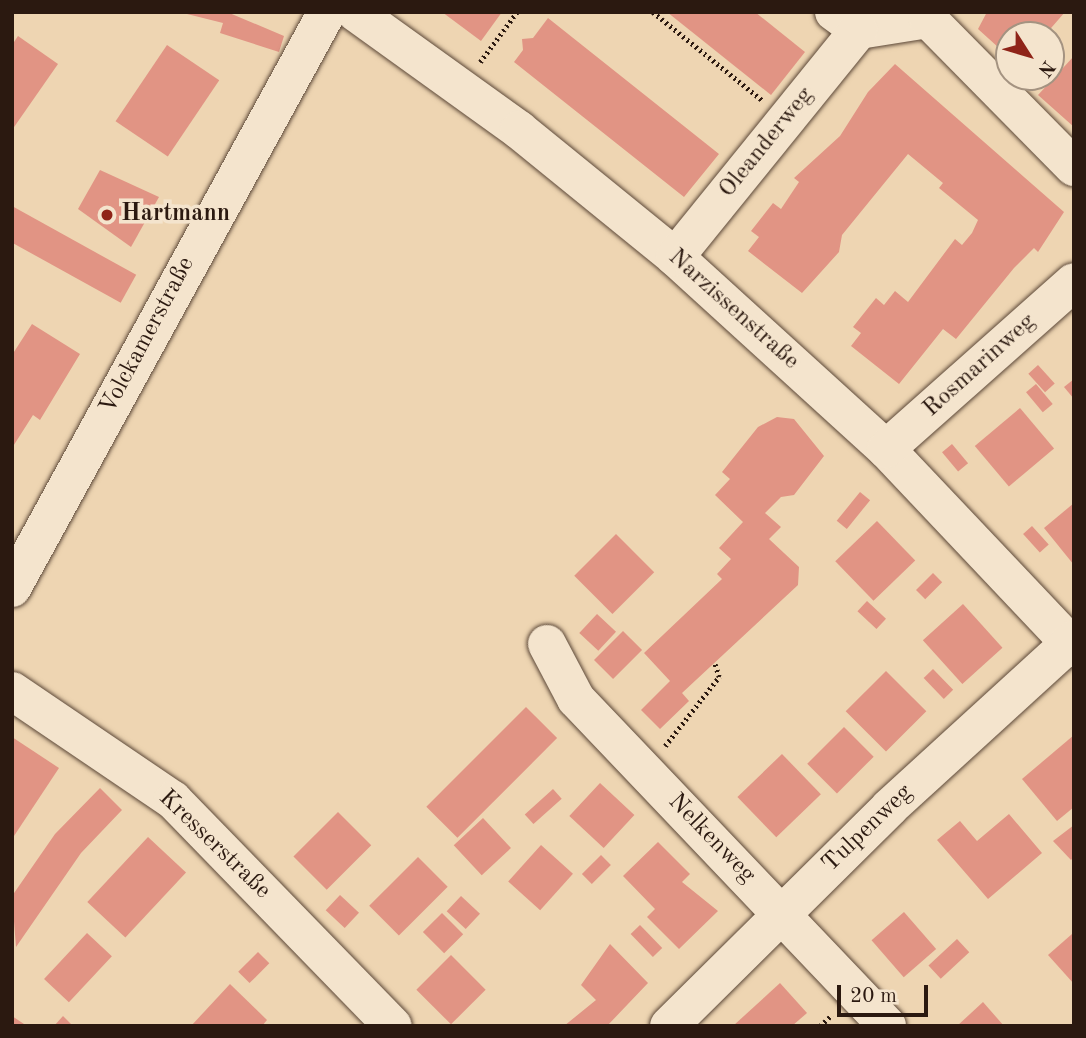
<!DOCTYPE html>
<html>
<head>
<meta charset="utf-8">
<style>
	body { margin:0 }
	#map { position:relative; width:1086px; height:1038px; overflow:hidden; background:#eed5b2; font-family:"Old Standard TT",serif }
	div>[style] { position:absolute }
	[style*='--x'] { left:calc(var(--x)*1px); top:calc(var(--y)*1px); width:calc(var(--w)*1px); rotate:calc(var(--a)*1deg) }
	.building>* { inset:0; background:#e19484; transform-origin:0 0 }
	.path>* { height:4.5px; margin-top:-2.25px; transform-origin:0; background:repeating-linear-gradient(90deg,#2b1910 0 2px,transparent 0 5.5px) }
	.roads { filter:drop-shadow(0 0 2px #5c4838) drop-shadow(0 0 2px #5c4838) }
	.minor>* { height:38px; margin:-19px; padding:0 19px; transform-origin:19px; border-radius:19px; background:#f4e4cd }
	.dots>* { width:19px; height:19px; translate:-50% -50%; box-sizing:border-box; border:4px solid #f4e4cd; border-radius:50% }
	span { translate:-50% -50%; white-space:nowrap; text-align:center; line-height:1.15; -webkit-text-stroke:7px #f4e4cd; paint-order:stroke }
	.street-label { font-size:24px; color:#2b1910 }
	.poi-label { font-size:24px; color:#2b1910; font-weight:700 }
	.left { translate:0 -50%; text-align:left }
	.frame { position:absolute; inset:0; border:14px solid #2b1910; pointer-events:none }
	.north { position:absolute; left:995px; top:21px; width:70px; height:70px; box-sizing:border-box; background:#f4e4cd; border:2px solid #a49381; border-radius:50%; rotate:127deg; font-size:19px; font-weight:700; line-height:28px; text-align:center; color:#2b1910 }
	.north::after { content:''; display:block; margin:auto; width:24px; height:32px; background:#8f2418; clip-path:polygon(50% 0,100% 100%,50% 72%,0 100%) }
	.scale { position:absolute; left:837px; top:985px; width:91px; height:32px; box-sizing:border-box; border:4px solid #2b1910; border-top:0; padding-left:9px; font-size:21px; line-height:24px; white-space:nowrap; color:#2b1910; -webkit-text-stroke:5px #f4e4cd; paint-order:stroke }
</style>
</head>
<body>
<div id="map">
	<div class="building">
		<div style="clip-path:polygon(179px 12px,227px 12px,284px 36px,279px 52px,220px 33px,223px 23px)"></div>
		<div style="clip-path:polygon(442px 12px,502px 12px,481px 41px)"></div>
		<div style="clip-path:polygon(667px 12px,755px 12px,805px 52px,771px 95px)"></div>
		<div style="clip-path:polygon(987px 12px,1065px 12px,1045px 35px,1009px 35px,1009px 57px,978px 29px)"></div>
		<div style="clip-path:polygon(548px 18px,719px 154px,684px 197px,514px 62px,523px 50px,522px 39px,533px 38px)"></div>
		<div style="clip-path:polygon(18px 36px,58px 64px,12px 130px,12px 45px)"></div>
		<div style="left:167px;top:45px;width:63px;height:92px;rotate:34deg"></div>
		<div style="clip-path:polygon(1051px 46px,1061px 54px,1051px 67px)"></div>
		<div style="clip-path:polygon(1074px 56px,1074px 127px,1038px 95px)"></div>
		<div style="clip-path:polygon(895px 64px,1064px 212px,1038px 252px,1034px 248px,1014px 268px,956px 339px,943px 329px,899px 384px,851px 346px,861px 333px,853px 327px,876px 298px,884px 305px,895px 291px,908px 302px,955px 239px,962px 245px,972px 233px,978px 220px,939px 188px,943px 183px,908px 154px,842px 235px,839px 252px,802px 293px,748px 251px,759px 237px,751px 231px,773px 203px,781px 209px,799px 182px,794px 178px,840px 136px,868px 92px)"></div>
		<div style="clip-path:polygon(100px 170px,159px 197px,131px 247px,78px 209px)"></div>
		<div style="left:12px;top:206px;width:142px;height:32px;rotate:29deg"></div>
		<div style="clip-path:polygon(32px 324px,80px 354px,40px 420px,33px 415px,12px 448px,12px 355px)"></div>
		<div style="left:1038px;top:365px;width:25px;height:13px;rotate:48deg"></div>
		<div style="clip-path:polygon(1074px 379px,1074px 399px,1064px 387px)"></div>
		<div style="left:1036px;top:384px;width:26px;height:13px;rotate:50deg"></div>
		<div style="left:1020px;top:408px;width:53px;height:59px;rotate:50deg"></div>
		<div style="clip-path:polygon(777px 417px,794px 419px,824px 456px,794px 495px,781px 497px,765px 513px,781px 527px,769px 539px,799px 567px,798px 585px,682px 693px,689px 701px,660px 729px,641px 710px,670px 681px,644px 653px,722px 579px,717px 574px,731px 559px,719px 548px,743px 522px,715px 495px,730px 479px,722px 472px,758px 427px)"></div>
		<div style="left:952px;top:444px;width:25px;height:13px;rotate:50deg"></div>
		<div style="left:860px;top:492px;width:13px;height:37px;rotate:39deg"></div>
		<div style="clip-path:polygon(1074px 503px,1074px 565px,1044px 528px)"></div>
		<div style="left:877px;top:521px;width:55px;height:58px;rotate:46deg"></div>
		<div style="left:1032px;top:526px;width:25px;height:12px;rotate:48deg"></div>
		<div style="left:616px;top:534px;width:54px;height:59px;rotate:45deg"></div>
		<div style="left:933px;top:573px;width:13px;height:24px;rotate:45deg"></div>
		<div style="left:867px;top:601px;width:26px;height:14px;rotate:43deg"></div>
		<div style="left:963px;top:604px;width:59px;height:54px;rotate:48deg"></div>
		<div style="left:597px;top:614px;width:26px;height:26px;rotate:43deg"></div>
		<div style="left:623px;top:631px;width:27px;height:41px;rotate:45deg"></div>
		<div style="left:933px;top:669px;width:29px;height:13px;rotate:46deg"></div>
		<div style="left:886px;top:671px;width:57px;height:57px;rotate:45deg"></div>
		<div style="left:526px;top:707px;width:44px;height:141px;rotate:45deg"></div>
		<div style="left:844px;top:727px;width:42px;height:52px;rotate:45deg"></div>
		<div style="clip-path:polygon(1074px 735px,1074px 807px,1057px 821px,1022px 779px)"></div>
		<div style="clip-path:polygon(12px 737px,59px 768px,12px 839px)"></div>
		<div style="left:782px;top:754px;width:56px;height:62px;rotate:46deg"></div>
		<div style="left:600px;top:783px;width:47px;height:45px;rotate:43deg"></div>
		<div style="clip-path:polygon(100px 788px,122px 810px,81px 853px,16px 947px,12px 896px,55px 834px)"></div>
		<div style="left:553px;top:789px;width:13px;height:38px;rotate:48deg"></div>
		<div style="left:338px;top:812px;width:47px;height:63px;rotate:45deg"></div>
		<div style="clip-path:polygon(1009px 814px,1042px 853px,988px 899px,937px 840px,960px 821px,977px 841px)"></div>
		<div style="left:483px;top:818px;width:41px;height:40px;rotate:47deg"></div>
		<div style="clip-path:polygon(1074px 825px,1074px 857px,1071px 860px,1053px 841px)"></div>
		<div style="left:148px;top:837px;width:52px;height:89px;rotate:43deg"></div>
		<div style="clip-path:polygon(658px 842px,690px 874px,682px 882px,718px 911px,679px 949px,647px 917px,655px 909px,623px 876px)"></div>
		<div style="left:541px;top:845px;width:43px;height:49px;rotate:42deg"></div>
		<div style="left:601px;top:855px;width:14px;height:27px;rotate:45deg"></div>
		<div style="left:418px;top:857px;width:42px;height:69px;rotate:45deg"></div>
		<div style="left:340px;top:895px;width:26px;height:21px;rotate:43deg"></div>
		<div style="left:461px;top:896px;width:26px;height:21px;rotate:43deg"></div>
		<div style="left:904px;top:912px;width:49px;height:43px;rotate:49deg"></div>
		<div style="left:442px;top:913px;width:30px;height:27px;rotate:45deg"></div>
		<div style="left:640px;top:925px;width:32px;height:13px;rotate:46deg"></div>
		<div style="left:87px;top:933px;width:34px;height:63px;rotate:43deg"></div>
		<div style="clip-path:polygon(1072px 934px,1074px 936px,1074px 984px,1048px 955px)"></div>
		<div style="left:957px;top:939px;width:18px;height:39px;rotate:47deg"></div>
		<div style="clip-path:polygon(610px 944px,648px 983px,607px 1026px,564px 1026px,596px 1000px,581px 985px)"></div>
		<div style="left:258px;top:952px;width:16px;height:28px;rotate:45deg"></div>
		<div style="left:451px;top:955px;width:49px;height:49px;rotate:45deg"></div>
		<div style="clip-path:polygon(780px 983px,807px 1013px,792px 1026px,733px 1026px)"></div>
		<div style="clip-path:polygon(230px 984px,267px 1020px,262px 1026px,191px 1026px)"></div>
		<div style="clip-path:polygon(983px 1002px,1004px 1026px,957px 1026px)"></div>
		<div style="clip-path:polygon(12px 1016px,27px 1026px,12px 1026px)"></div>
		<div style="clip-path:polygon(63px 1016px,73px 1026px,54px 1026px)"></div>
	</div>
	<div class="path">
		<div style="--x:653;--y:12;--w:140;--a:38.9"></div>
		<div style="--x:480;--y:62;--w:62;--a:-53.5"></div>
		<div style="--x:665;--y:746;--w:88;--a:-52"></div>
		<div style="--x:719;--y:677;--w:16;--a:-108"></div>
		<div style="--x:820;--y:1026;--w:16;--a:-43"></div>
	</div>
	<div class="roads">
		<div class="minor">
			<div style="--x:355;--y:12;--w:202;--a:35.7"></div>
			<div style="--x:519;--y:130;--w:201;--a:39.1"></div>
			<div style="--x:675;--y:257;--w:285;--a:42.3"></div>
			<div style="--x:886;--y:449;--w:274;--a:46.6"></div>
			<div style="--x:834;--y:12;--w:31;--a:36"></div>
			<div style="--x:859;--y:30;--w:70;--a:-9.1"></div>
			<div style="--x:928;--y:19;--w:208;--a:45.4"></div>
			<div style="--x:675;--y:257;--w:292;--a:-51"></div>
			<div style="--x:886;--y:449;--w:251;--a:-41.6"></div>
			<div style="--x:12;--y:588;--w:657;--a:-61.33"></div>
			<div style="--x:547;--y:644;--w:62;--a:62.2"></div>
			<div style="--x:576;--y:699;--w:451;--a:46.4"></div>
			<div style="--x:12;--y:691;--w:194;--a:34.1"></div>
			<div style="--x:173;--y:800;--w:315;--a:45.8"></div>
			<div style="--x:669;--y:1026;--w:311;--a:-44.7"></div>
			<div style="--x:890;--y:807;--w:249;--a:-42.4"></div>
		</div>
	</div>
	<div class="dots">
		<div style="left:107px;top:215px;background:#8f2418"></div>
	</div>
	<div class="street-label">
		<span style="left:767px;top:143px;rotate:-51deg">Oleanderweg</span>
		<span style="left:733px;top:310px;rotate:42deg">Narzissenstraße</span>
		<span style="left:148px;top:336px;rotate:-62deg">Volckamerstraße</span>
		<span style="left:980px;top:366px;rotate:-42deg">Rosmarinweg</span>
		<span style="left:868px;top:829px;rotate:-44deg">Tulpenweg</span>
		<span style="left:711px;top:839px;rotate:46deg">Nelkenweg</span>
		<span style="left:214px;top:845px;rotate:44deg">Kresserstraße</span>
	</div>
	<div class="poi-label">
		<span class="left" style="left:121px;top:215px">Hartmann</span>
	</div>
	<div class="frame"></div>
	<div class="north">N</div>
	<div class="scale">20 m</div>
</div>
</body>
</html>
